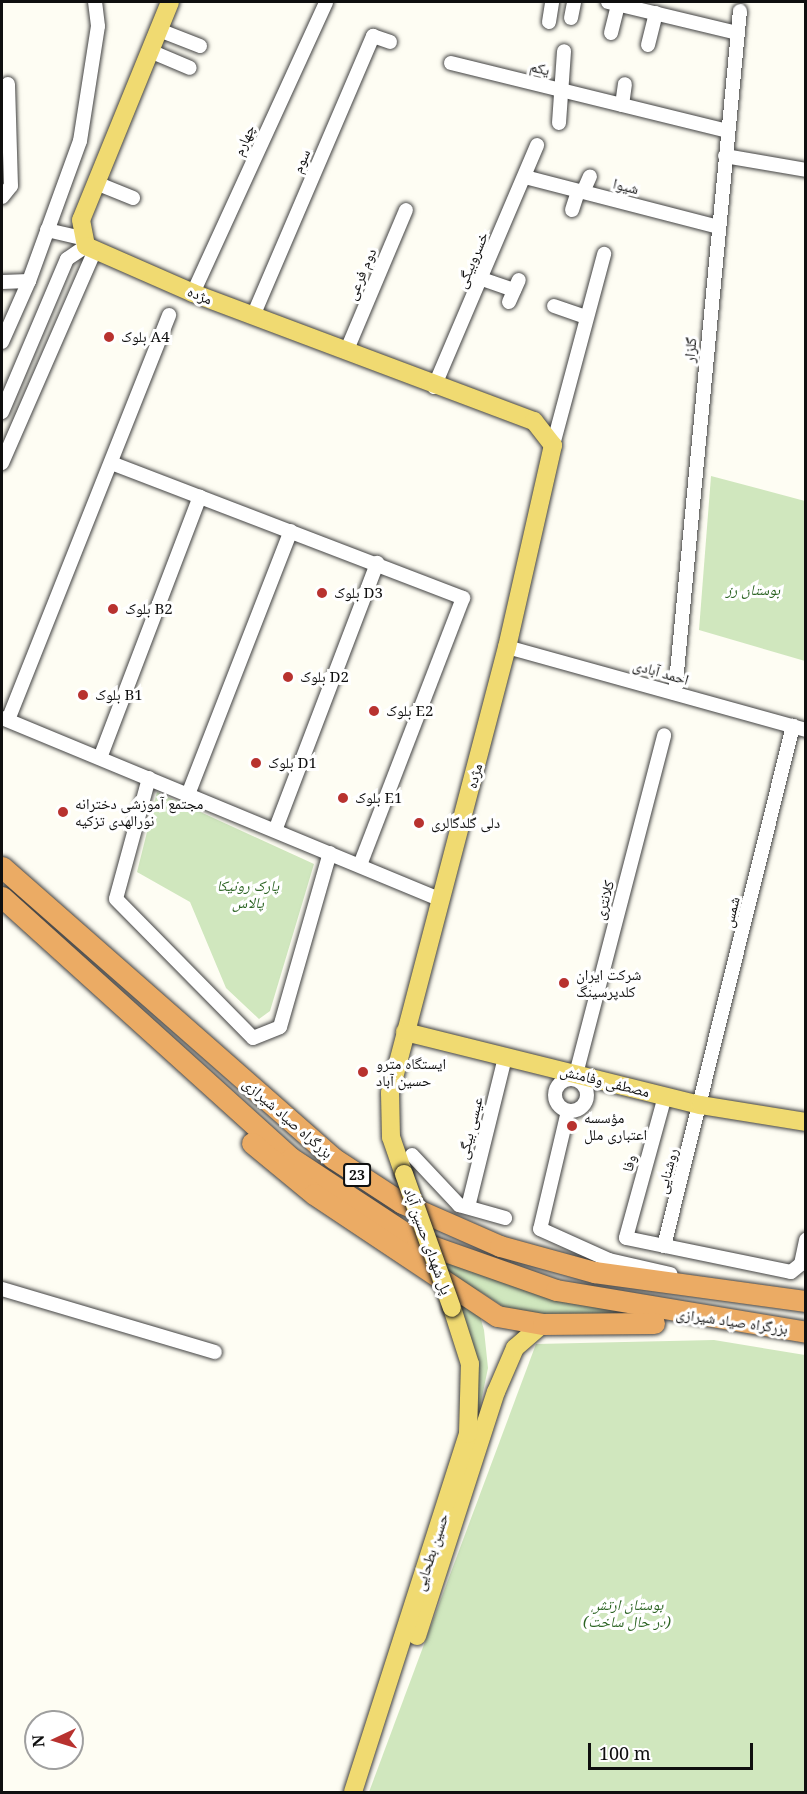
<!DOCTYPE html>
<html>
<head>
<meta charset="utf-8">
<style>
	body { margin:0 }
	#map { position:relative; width:807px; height:1794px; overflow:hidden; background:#fefdf3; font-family:"Noto Serif","Noto Naskh Arabic",serif }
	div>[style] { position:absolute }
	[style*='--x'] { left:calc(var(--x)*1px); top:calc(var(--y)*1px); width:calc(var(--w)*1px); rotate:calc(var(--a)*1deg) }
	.green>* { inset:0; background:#d0e7be }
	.roads { filter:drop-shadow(0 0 2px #424242) drop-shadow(0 0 2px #424242) }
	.minor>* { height:14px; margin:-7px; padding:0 7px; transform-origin:7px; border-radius:7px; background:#fff }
	.minor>.ring { margin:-7px; padding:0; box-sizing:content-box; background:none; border:14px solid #fff; border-radius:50% }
	.major>* { height:18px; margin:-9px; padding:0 9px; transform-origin:9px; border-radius:9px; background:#f0da71 }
	.highway>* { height:21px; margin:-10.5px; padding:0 10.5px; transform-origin:10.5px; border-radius:10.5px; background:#ebab64 }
	.bridges { filter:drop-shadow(0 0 2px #202020) drop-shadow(0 0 2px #202020) }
	.major-bridge>* { height:18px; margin:-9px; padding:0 9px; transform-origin:9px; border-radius:9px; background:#f0da71 }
	.dots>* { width:16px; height:16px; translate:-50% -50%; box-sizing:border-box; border:3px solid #fff; border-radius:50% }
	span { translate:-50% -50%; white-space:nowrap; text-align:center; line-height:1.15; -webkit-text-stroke:6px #fff; paint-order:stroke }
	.shield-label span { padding:2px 4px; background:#fff; border:2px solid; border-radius:4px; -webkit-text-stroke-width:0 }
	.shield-label { font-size:14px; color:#0f0f0f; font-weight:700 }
	.street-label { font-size:15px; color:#0f0f0f }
	.poi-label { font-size:15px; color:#0f0f0f }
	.left { translate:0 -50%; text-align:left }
	.park-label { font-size:15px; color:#2c6423; font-style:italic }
	.frame { position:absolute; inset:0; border:3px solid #0f0f0f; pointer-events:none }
	.north { position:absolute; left:24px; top:1710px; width:60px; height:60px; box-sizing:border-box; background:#fff; border:2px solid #9f9f9f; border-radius:50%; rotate:266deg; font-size:16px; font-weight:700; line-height:24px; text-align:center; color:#0f0f0f }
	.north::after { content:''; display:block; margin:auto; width:21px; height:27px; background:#b8322f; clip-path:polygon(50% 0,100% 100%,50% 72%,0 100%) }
	.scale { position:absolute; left:588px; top:1743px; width:165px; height:27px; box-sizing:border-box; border:3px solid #0f0f0f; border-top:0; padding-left:8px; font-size:18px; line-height:21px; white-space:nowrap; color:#0f0f0f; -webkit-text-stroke:4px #fff; paint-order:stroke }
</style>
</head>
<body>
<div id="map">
	<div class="green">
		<div style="clip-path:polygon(711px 476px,805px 501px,805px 661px,699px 630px)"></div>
		<div style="clip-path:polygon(157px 792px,314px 864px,270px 1011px,259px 1019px,226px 988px,190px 902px,137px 872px)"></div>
		<div style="clip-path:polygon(440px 1259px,566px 1301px,655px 1319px,524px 1320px,481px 1292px,449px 1281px)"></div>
		<div style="clip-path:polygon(454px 1295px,480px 1316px,484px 1330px,488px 1368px,477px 1421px,478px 1362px)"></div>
		<div style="clip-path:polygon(714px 1340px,805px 1355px,805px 1792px,369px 1792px,536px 1344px)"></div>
	</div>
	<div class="roads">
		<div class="minor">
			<div style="--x:608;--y:2;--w:133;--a:13.5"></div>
			<div style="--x:571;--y:18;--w:16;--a:-79"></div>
			<div style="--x:549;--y:22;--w:20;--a:-81"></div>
			<div style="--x:159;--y:30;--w:44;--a:21.3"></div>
			<div style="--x:611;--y:33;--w:30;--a:-76"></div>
			<div style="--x:648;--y:45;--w:33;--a:-76"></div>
			<div style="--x:150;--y:51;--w:43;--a:23"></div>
			<div style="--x:451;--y:63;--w:285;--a:13.8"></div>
			<div style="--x:622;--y:105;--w:21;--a:-82"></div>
			<div style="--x:559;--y:123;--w:72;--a:-86"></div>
			<div style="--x:725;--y:156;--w:82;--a:9.8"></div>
			<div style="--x:525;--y:177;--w:200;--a:14.5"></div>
			<div style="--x:96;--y:183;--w:40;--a:22"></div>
			<div style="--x:583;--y:192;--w:17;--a:-66"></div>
			<div style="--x:2;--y:197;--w:14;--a:-51"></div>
			<div style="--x:11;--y:186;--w:102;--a:-91.7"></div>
			<div style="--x:572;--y:210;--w:20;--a:-72"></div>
			<div style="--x:47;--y:230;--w:36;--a:13"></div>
			<div style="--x:482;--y:279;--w:34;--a:19"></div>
			<div style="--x:2;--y:282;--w:27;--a:-2"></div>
			<div style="--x:29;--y:281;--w:149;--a:-70"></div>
			<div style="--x:80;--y:141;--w:116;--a:-81.1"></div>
			<div style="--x:98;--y:26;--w:24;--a:-97"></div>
			<div style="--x:193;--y:293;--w:320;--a:-65.4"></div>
			<div style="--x:509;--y:302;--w:24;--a:-66"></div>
			<div style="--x:554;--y:306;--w:34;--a:19"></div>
			<div style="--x:253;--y:316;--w:305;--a:-66.8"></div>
			<div style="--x:373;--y:36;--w:18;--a:19"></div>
			<div style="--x:2;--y:342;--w:67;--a:-66.1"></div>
			<div style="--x:346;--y:352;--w:154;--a:-67.1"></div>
			<div style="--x:434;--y:387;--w:263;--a:-66.9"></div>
			<div style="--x:2;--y:412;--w:166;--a:-67"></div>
			<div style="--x:67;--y:259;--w:23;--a:-34"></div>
			<div style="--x:553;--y:445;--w:198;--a:-75"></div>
			<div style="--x:2;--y:463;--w:230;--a:-66.4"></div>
			<div style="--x:114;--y:464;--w:374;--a:21"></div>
			<div style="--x:463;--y:598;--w:286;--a:111.1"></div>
			<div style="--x:507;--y:647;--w:310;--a:15.5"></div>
			<div style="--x:675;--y:693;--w:685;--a:-84.56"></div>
			<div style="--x:2;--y:718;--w:475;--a:22.5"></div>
			<div style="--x:8;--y:720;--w:436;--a:-68.3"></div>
			<div style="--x:100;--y:758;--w:280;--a:-69.1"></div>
			<div style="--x:149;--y:778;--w:125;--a:105.3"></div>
			<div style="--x:116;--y:899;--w:195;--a:45.4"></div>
			<div style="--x:253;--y:1038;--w:29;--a:-22"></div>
			<div style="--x:280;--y:1027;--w:181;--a:-74"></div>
			<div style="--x:189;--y:792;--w:280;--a:-68.7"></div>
			<div style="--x:276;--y:828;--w:284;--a:-69.1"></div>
			<div style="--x:576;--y:1074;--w:350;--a:-75.4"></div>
			<div class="ring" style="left:555px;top:1079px;width:18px;height:18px"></div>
			<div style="--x:665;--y:1096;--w:147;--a:105.4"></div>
			<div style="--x:626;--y:1238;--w:168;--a:11.6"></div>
			<div style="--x:791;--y:1272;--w:13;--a:-39"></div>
			<div style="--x:801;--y:1264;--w:25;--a:-78"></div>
			<div style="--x:568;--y:1111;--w:121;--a:103.3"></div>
			<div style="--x:540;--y:1229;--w:76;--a:24.2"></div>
			<div style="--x:609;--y:1260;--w:63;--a:12.9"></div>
			<div style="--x:412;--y:1155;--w:69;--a:46.8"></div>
			<div style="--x:459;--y:1205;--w:48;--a:15.8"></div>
			<div style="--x:468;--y:1207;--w:154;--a:-76.1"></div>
			<div style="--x:664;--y:1246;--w:536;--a:-76.07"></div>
			<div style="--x:2;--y:1289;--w:222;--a:16.5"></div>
		</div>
		<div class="major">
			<div style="--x:170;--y:2;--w:235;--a:112.2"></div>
			<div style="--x:81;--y:220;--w:26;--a:79"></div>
			<div style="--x:86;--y:246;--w:117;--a:23.7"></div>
			<div style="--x:193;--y:293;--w:364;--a:20.6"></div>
			<div style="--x:534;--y:421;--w:31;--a:52"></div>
			<div style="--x:553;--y:445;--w:207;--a:102.8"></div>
			<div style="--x:507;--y:647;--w:461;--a:104.7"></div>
			<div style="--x:390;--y:1093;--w:44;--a:88.7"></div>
			<div style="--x:391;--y:1137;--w:39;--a:71"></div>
			<div style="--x:405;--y:1032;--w:305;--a:13.9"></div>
			<div style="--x:701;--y:1105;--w:106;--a:9.2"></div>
			<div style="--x:417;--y:1636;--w:256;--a:-72.1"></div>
			<div style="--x:496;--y:1392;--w:48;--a:-66.6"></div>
			<div style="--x:515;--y:1348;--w:37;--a:-41"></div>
			<div style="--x:353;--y:1792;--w:376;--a:-72.2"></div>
			<div style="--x:468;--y:1434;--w:70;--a:-88.4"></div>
			<div style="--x:470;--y:1364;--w:59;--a:-107.8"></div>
		</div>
		<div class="highway">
			<div style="--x:2;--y:867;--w:441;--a:41.3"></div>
			<div style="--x:333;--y:1158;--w:82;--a:33.1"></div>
			<div style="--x:402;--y:1203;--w:107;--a:23.7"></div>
			<div style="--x:500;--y:1246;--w:98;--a:15.5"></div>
			<div style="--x:594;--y:1272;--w:214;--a:7.8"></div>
			<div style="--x:2;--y:897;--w:389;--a:42.1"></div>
			<div style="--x:291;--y:1158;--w:151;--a:33.4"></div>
			<div style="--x:417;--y:1241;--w:147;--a:19.4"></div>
			<div style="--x:556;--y:1290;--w:254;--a:9.5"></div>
			<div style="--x:252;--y:1143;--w:80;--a:39.4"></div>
			<div style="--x:314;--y:1194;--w:220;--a:33.7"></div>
			<div style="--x:497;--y:1316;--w:47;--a:9.9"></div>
			<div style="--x:543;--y:1324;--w:111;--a:-0.5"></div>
		</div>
	</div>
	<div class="bridges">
		<div class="major-bridge">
			<div style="--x:404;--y:1174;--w:142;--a:70.3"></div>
		</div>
	</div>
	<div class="dots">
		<div style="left:109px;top:337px;background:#b8322f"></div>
		<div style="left:322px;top:593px;background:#b8322f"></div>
		<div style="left:113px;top:609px;background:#b8322f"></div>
		<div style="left:288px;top:677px;background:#b8322f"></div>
		<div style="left:83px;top:695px;background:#b8322f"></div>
		<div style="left:374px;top:711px;background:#b8322f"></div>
		<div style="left:256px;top:763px;background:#b8322f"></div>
		<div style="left:343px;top:798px;background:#b8322f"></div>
		<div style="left:63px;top:812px;background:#b8322f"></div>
		<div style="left:419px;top:823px;background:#b8322f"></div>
		<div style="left:564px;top:983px;background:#b8322f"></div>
		<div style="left:363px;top:1072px;background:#b8322f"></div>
		<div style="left:572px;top:1126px;background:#b8322f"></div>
	</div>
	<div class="shield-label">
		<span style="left:357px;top:1175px">23</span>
	</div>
	<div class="street-label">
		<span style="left:540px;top:68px;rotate:14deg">یکم</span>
		<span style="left:244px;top:140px;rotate:-66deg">چهارم</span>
		<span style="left:301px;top:161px;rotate:-67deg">سوم</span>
		<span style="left:626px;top:186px;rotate:14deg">شیوا</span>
		<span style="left:472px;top:260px;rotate:-67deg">خسروبیگی</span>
		<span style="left:361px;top:274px;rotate:-67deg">دوم فرعی</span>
		<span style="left:200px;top:295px;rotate:22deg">مژده</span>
		<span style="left:690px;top:350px;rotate:-85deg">گلزار</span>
		<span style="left:661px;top:672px;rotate:16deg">احمد آبادی</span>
		<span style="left:474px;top:776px;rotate:-75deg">مژده</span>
		<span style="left:604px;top:900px;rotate:-75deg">کلانتری</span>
		<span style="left:731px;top:912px;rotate:-76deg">شمس</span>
		<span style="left:605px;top:1081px;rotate:14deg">مصطفی وفامنش</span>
		<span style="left:288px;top:1118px;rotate:41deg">بزرگراه صیاد شیرازی</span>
		<span style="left:470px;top:1128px;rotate:-76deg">عیسی بیگی</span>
		<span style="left:629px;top:1163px;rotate:-75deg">وفا</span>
		<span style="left:667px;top:1171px;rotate:-76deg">روشنایی</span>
		<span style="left:428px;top:1241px;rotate:70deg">پل شهدای حسین آباد</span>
		<span style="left:732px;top:1321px;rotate:8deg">بزرگراه صیاد شیرازی</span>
		<span style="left:431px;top:1552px;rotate:-72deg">حسین بطحایی</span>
	</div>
	<div class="poi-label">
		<span class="left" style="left:121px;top:337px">بلوک A4</span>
		<span class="left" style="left:334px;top:593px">بلوک D3</span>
		<span class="left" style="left:125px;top:609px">بلوک B2</span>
		<span class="left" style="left:300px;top:677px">بلوک D2</span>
		<span class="left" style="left:95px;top:695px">بلوک B1</span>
		<span class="left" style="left:386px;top:711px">بلوک E2</span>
		<span class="left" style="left:268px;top:763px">بلوک D1</span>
		<span class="left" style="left:355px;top:798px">بلوک E1</span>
		<span class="left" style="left:75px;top:812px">مجتمع آموزشی دخترانه<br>نورالهدی تزکیه</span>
		<span class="left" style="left:431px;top:823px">دلی گلدگالری</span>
		<span class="left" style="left:576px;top:983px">شرکت ایران<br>کلدپرسینگ</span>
		<span class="left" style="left:376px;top:1072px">ایستگاه مترو<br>حسین آباد</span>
		<span class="left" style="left:584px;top:1126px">مؤسسه<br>اعتباری ملل</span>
	</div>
	<div class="park-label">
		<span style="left:753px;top:590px">بوستان رز</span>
		<span style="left:248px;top:894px">پارک رونیکا<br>پالاس</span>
		<span style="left:627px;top:1613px">بوستان ارتش<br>(در حال ساخت)</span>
	</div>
	<div class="frame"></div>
	<div class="north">N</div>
	<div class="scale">100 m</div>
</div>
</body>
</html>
